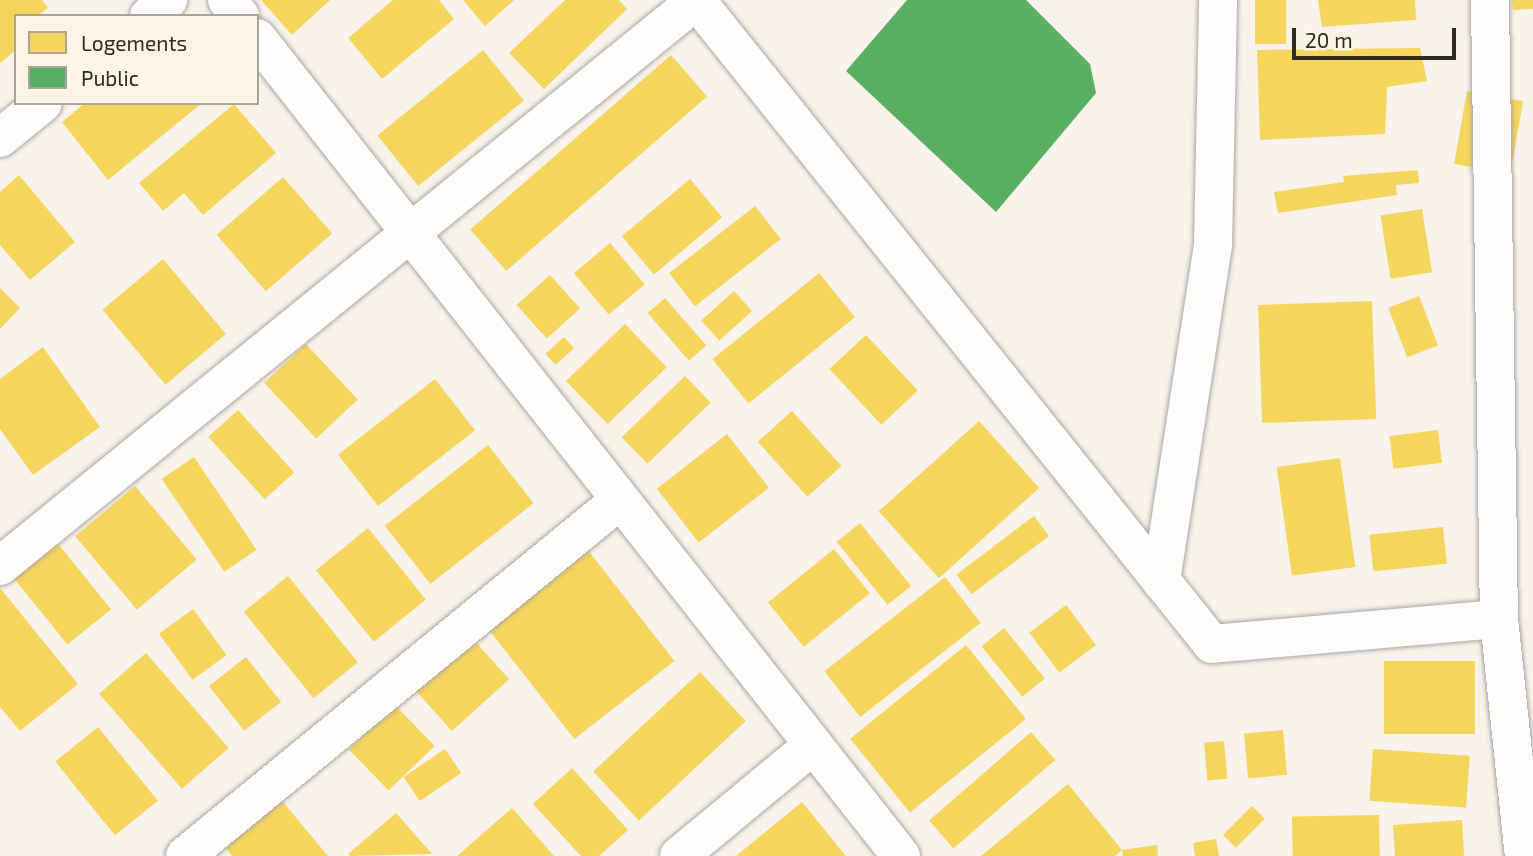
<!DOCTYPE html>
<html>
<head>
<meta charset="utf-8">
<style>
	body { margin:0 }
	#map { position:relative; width:1533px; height:856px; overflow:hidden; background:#f8f3ec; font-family:"Exo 2",sans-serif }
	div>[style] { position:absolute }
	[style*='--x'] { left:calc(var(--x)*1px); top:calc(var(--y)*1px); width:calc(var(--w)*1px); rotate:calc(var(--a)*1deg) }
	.homes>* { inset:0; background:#f6d55c; transform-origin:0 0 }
	.public>* { inset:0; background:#5aae61 }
	.roads { filter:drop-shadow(0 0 2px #aba69f) drop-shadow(0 0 2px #aba69f) }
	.street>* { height:38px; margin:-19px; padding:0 19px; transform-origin:19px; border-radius:19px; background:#fefdfc }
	span { translate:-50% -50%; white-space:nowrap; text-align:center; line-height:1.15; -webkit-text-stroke:7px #fef4e6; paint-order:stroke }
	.legend { position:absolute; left:14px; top:14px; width:245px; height:91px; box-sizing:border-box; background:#fef4e6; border:2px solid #aca397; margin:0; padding:9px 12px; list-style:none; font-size:21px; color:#302a21 }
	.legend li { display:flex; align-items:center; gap:14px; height:35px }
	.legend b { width:35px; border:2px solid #aca397 }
	.scale { position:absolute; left:1292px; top:28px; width:164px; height:32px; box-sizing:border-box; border:4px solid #302a21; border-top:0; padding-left:9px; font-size:21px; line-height:24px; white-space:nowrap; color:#302a21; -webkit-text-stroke:5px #fef4e6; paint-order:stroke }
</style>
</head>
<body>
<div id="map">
	<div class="homes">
		<div style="clip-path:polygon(0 0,42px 0,48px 8px,37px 16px,16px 16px,16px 50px,0 63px)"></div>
		<div style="clip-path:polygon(261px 0,330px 0,292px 35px)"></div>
		<div style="clip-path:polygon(393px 0,439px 0,454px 19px,382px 79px,348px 38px)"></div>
		<div style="clip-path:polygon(463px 0,514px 0,485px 26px)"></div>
		<div style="clip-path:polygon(565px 0,619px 0,627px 9px,544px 89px,509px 53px)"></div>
		<div style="left:1255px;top:0;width:31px;height:44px"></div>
		<div style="clip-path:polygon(1318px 0,1415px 0,1416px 20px,1322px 27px)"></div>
		<div style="clip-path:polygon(1512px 0,1533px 0,1533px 9px,1513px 10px)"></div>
		<div style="clip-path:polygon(1420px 48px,1427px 81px,1387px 87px,1385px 134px,1260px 140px,1257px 50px)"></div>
		<div style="left:483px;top:50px;width:65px;height:136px;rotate:51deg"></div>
		<div style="left:671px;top:55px;width:55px;height:266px;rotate:49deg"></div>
		<div style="left:1467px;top:91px;width:57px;height:74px;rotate:10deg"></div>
		<div style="clip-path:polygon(85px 103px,202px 103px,108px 180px,62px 122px)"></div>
		<div style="clip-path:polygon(234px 104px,276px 153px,203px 215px,184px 193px,163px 211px,139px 183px)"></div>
		<div style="clip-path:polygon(1418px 170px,1419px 183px,1396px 185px,1397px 195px,1278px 213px,1274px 192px,1344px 182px,1343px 176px)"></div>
		<div style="clip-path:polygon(19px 175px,75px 242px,30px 280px,0 245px,0 192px)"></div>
		<div style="left:283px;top:177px;width:75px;height:88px;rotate:49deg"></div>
		<div style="left:690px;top:179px;width:50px;height:89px;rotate:50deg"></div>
		<div style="left:755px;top:206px;width:42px;height:109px;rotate:52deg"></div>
		<div style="left:1422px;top:209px;width:64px;height:42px;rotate:81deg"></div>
		<div style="left:610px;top:243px;width:54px;height:47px;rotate:50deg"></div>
		<div style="left:163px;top:259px;width:98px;height:79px;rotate:50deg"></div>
		<div style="left:819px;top:273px;width:57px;height:137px;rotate:51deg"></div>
		<div style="left:550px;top:275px;width:45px;height:45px;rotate:48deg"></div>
		<div style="clip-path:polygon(0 288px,20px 308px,0 329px)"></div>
		<div style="left:734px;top:291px;width:27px;height:44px;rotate:48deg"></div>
		<div style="left:1419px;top:296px;width:53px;height:33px;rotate:69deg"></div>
		<div style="left:665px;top:298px;width:63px;height:23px;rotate:49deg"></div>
		<div style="left:1372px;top:301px;width:118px;height:114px;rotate:88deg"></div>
		<div style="left:625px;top:324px;width:60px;height:82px;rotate:46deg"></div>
		<div style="left:866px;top:335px;width:76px;height:50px;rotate:47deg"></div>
		<div style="left:564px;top:337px;width:15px;height:25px;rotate:48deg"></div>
		<div style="left:306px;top:344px;width:76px;height:57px;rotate:47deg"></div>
		<div style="clip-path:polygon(43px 347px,100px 427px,33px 475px,0 429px,0 379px)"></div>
		<div style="left:685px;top:376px;width:37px;height:88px;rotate:46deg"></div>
		<div style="left:435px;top:379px;width:65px;height:123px;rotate:52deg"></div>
		<div style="left:238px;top:410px;width:84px;height:40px;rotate:48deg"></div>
		<div style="left:792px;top:411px;width:74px;height:46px;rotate:48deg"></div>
		<div style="left:979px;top:421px;width:90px;height:135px;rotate:48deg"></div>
		<div style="left:1438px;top:430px;width:33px;height:49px;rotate:83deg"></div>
		<div style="left:727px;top:434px;width:68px;height:89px;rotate:52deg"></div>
		<div style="left:488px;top:445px;width:74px;height:131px;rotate:52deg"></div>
		<div style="left:194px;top:457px;width:112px;height:39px;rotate:56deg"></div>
		<div style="left:1340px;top:458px;width:110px;height:64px;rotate:82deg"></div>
		<div style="left:135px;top:486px;width:96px;height:78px;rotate:50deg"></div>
		<div style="left:1034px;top:516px;width:25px;height:97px;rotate:53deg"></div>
		<div style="left:860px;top:523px;width:81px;height:30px;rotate:51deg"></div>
		<div style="left:1443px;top:527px;width:37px;height:74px;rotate:84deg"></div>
		<div style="left:368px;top:528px;width:92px;height:67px;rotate:51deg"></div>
		<div style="left:55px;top:540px;width:89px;height:56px;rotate:51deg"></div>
		<div style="left:587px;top:549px;width:142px;height:127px;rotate:52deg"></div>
		<div style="left:834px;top:549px;width:57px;height:85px;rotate:51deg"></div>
		<div style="left:288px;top:576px;width:111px;height:57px;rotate:51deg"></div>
		<div style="left:945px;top:577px;width:58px;height:153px;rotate:52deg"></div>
		<div style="clip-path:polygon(0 588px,78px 684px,20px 731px,0 707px)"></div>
		<div style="left:1066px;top:605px;width:50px;height:46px;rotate:53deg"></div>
		<div style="left:193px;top:609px;width:57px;height:42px;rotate:54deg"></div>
		<div style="left:1004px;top:628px;width:65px;height:29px;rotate:51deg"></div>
		<div style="left:471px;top:637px;width:57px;height:77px;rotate:48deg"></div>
		<div style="left:966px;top:645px;width:95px;height:149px;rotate:51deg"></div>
		<div style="left:146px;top:653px;width:126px;height:62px;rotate:49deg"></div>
		<div style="left:246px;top:657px;width:57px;height:47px;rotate:52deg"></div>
		<div style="left:1384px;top:661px;width:91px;height:73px"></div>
		<div style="left:700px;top:672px;width:67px;height:146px;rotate:47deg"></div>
		<div style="left:395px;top:705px;width:57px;height:64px;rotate:46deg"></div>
		<div style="left:98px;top:727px;width:95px;height:55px;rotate:51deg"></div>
		<div style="left:1283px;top:730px;width:45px;height:39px;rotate:85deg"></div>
		<div style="left:1031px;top:732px;width:37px;height:135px;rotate:49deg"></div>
		<div style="left:1224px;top:741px;width:38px;height:20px;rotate:85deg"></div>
		<div style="left:445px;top:749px;width:29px;height:50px;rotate:56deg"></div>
		<div style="left:1373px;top:749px;width:97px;height:52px;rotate:4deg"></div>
		<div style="clip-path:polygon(572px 768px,628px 830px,599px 856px,581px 856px,533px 804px)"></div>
		<div style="clip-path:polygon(1068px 784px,1122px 850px,1115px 856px,981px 856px)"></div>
		<div style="clip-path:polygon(278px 796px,328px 856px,232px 856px,222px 843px)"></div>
		<div style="clip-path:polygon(802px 802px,846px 856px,736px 856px)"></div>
		<div style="left:1252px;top:806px;width:18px;height:41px;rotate:45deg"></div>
		<div style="clip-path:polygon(512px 808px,554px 856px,457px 856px)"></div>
		<div style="clip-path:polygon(396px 813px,432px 854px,350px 856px,348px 854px)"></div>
		<div style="left:1379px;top:815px;width:41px;height:87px;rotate:89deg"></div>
		<div style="clip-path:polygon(1462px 820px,1464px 856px,1395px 856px,1393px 825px)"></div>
		<div style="clip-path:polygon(1216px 839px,1219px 856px,1195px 856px,1193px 843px)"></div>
		<div style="clip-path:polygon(1157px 845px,1158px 856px,1123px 856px,1122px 850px)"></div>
	</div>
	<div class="public">
		<div style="clip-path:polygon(907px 0,1026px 0,1090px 64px,1096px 93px,996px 212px,846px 71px)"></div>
	</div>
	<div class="roads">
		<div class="street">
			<div style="--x:227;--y:0;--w:21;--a:51"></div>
			<div style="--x:696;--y:0;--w:825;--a:51.3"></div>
			<div style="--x:1212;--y:644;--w:288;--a:-5"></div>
			<div style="--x:1490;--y:0;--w:619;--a:89.17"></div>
			<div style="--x:1499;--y:619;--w:238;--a:84"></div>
			<div style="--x:149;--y:16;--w:25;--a:-40"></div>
			<div style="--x:257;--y:38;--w:1041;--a:51.79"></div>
			<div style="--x:0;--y:138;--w:55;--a:-39.1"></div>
			<div style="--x:0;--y:566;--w:898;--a:-39.08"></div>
			<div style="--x:1161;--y:581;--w:341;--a:-81.2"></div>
			<div style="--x:1213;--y:244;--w:244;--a:-88.8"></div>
			<div style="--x:185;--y:856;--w:562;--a:-39.3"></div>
			<div style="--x:679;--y:856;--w:174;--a:-39.6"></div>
		</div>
	</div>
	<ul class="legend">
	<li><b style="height:19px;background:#f6d55c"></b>Logements</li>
	<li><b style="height:19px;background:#5aae61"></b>Public</li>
	</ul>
	<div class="scale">20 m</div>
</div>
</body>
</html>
